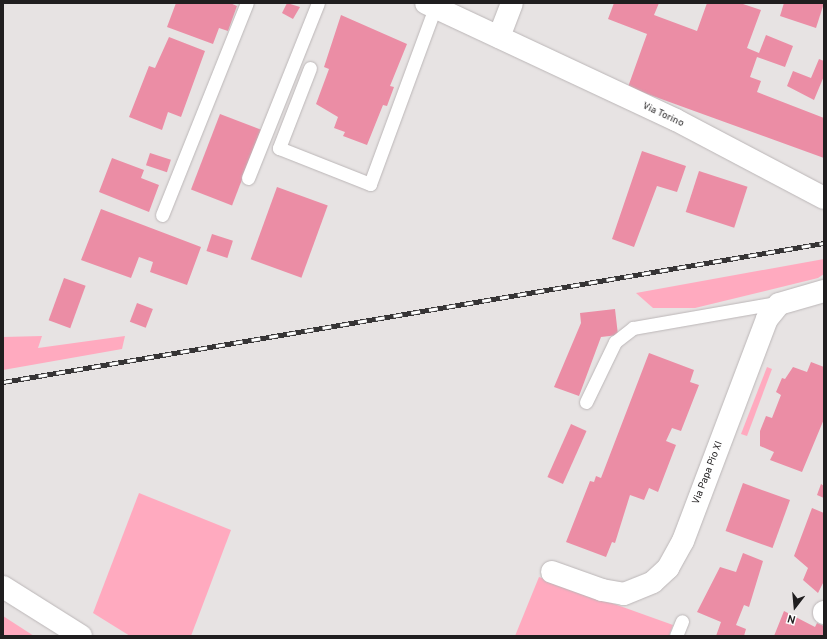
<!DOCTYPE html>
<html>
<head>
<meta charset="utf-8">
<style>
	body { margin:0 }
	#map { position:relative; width:827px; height:639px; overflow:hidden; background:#e7e3e3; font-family:Overpass,sans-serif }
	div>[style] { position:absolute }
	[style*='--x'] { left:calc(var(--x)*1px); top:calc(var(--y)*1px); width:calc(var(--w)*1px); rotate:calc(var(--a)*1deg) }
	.green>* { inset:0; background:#ffaabf }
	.building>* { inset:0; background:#eb8da5; transform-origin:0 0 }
	.roads { filter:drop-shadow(0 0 1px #bbb6b7) drop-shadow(0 0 1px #bbb6b7) }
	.service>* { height:13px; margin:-6.5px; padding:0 6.5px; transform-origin:6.5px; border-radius:6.5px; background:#fff }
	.minor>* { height:22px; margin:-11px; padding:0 11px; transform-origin:11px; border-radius:11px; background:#fff }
	.rail>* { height:4.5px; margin-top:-2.25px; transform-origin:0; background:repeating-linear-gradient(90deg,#fff 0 9px,#363435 0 18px); box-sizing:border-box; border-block:1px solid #363435 }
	span { translate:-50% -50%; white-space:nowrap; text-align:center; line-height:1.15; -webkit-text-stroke:4px #fff; paint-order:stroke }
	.street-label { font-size:10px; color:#201e1f }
	.frame { position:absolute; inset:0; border:4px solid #201e1f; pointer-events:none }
	.north { position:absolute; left:775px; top:587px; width:40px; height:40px; -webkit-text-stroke:3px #fff; paint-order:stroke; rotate:196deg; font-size:11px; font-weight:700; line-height:16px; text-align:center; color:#201e1f }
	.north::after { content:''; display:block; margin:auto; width:14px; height:18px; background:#201e1f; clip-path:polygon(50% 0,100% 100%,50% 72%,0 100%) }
</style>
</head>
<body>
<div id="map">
	<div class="green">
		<div style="clip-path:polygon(824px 259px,824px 274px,818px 278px,695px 308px,653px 308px,636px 293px)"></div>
		<div style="clip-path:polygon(42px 336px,38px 348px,125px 336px,122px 349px,3px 370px,3px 337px)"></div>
		<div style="clip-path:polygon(767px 367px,772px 369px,747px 436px,741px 434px)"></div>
		<div style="clip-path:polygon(139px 493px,231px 530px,191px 636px,130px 636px,93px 613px)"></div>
		<div style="clip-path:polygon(539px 577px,673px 625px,669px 636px,515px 636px)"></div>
		<div style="clip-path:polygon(3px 616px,34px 636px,3px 636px)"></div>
	</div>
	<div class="building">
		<div style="clip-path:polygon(176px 3px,230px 3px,237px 6px,228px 31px,219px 28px,213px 44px,167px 27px)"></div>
		<div style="clip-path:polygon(287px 3px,300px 7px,293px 19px,282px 13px)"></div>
		<div style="clip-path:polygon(614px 3px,659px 3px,654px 15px,697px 31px,707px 3px,740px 3px,761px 10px,747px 48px,759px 53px,766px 35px,793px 46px,785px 67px,757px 57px,750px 77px,761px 81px,757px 92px,824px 118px,824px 158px,628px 87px,647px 34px,608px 19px)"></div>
		<div style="clip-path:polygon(784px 3px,824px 3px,816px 28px,780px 16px)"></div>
		<div style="clip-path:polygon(341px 15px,407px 44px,390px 86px,394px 87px,387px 106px,383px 105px,367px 145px,343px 136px,345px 132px,334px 128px,338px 117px,316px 104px,329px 69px,324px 67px)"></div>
		<div style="clip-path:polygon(169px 37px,205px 51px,181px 117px,168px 112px,162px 130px,129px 117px,149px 66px,155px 68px)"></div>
		<div style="clip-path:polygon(819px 59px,824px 61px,824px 76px,814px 100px,787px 86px,793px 71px,811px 78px)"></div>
		<div style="left:220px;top:114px;width:44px;height:81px;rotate:21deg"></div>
		<div style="clip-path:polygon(642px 151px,686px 166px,677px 192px,657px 186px,634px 247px,612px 239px)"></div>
		<div style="left:150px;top:153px;width:22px;height:13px;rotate:18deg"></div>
		<div style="clip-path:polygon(112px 158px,144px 170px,141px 178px,159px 185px,149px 212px,99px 192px)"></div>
		<div style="left:699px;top:171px;width:51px;height:43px;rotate:18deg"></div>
		<div style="left:277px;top:187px;width:54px;height:77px;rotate:20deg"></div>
		<div style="clip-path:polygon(101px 209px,201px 247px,187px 285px,150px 272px,153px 262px,139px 257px,131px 278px,81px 260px)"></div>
		<div style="left:212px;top:234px;width:22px;height:18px;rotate:18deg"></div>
		<div style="left:64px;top:278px;width:23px;height:45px;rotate:20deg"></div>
		<div style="left:137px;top:303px;width:17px;height:20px;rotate:21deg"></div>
		<div style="clip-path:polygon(615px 309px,618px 335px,601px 337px,579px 396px,554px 387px,581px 323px,580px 313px)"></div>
		<div style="clip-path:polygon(649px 353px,694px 370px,690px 382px,699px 385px,681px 431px,672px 428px,666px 441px,676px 445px,658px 492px,649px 488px,644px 500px,630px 495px,615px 543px,612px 542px,606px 557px,566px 542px,590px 481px,594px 482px,596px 476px,601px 478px)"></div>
		<div style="clip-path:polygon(811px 362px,824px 367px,824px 419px,802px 472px,770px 460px,774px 452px,760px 446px,760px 431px,766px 416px,772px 418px,781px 395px,776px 392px,782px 378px,785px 379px,793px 367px,807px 372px)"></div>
		<div style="left:571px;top:424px;width:17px;height:58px;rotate:24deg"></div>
		<div style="left:743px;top:483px;width:50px;height:51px;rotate:20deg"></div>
		<div style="clip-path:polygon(821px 484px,824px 486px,824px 498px,817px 495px)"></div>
		<div style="clip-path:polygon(812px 508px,824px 513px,824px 581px,818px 593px,803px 580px,808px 568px,794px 556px)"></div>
		<div style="clip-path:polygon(743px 553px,763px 561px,749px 607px,744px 605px,736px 625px,746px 629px,744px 636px,716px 636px,721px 622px,697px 612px,720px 567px,736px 572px)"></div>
		<div style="clip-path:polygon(784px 611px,815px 627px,817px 623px,824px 626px,824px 636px,774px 636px)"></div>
	</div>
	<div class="roads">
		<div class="service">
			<div style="--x:310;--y:68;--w:86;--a:111.2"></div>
			<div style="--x:279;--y:148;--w:98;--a:21.6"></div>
			<div style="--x:370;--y:184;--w:189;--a:-69.8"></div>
			<div style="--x:248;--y:178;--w:188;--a:-68.2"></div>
			<div style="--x:162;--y:215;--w:228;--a:-68.2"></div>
			<div style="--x:586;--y:402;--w:67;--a:-64.2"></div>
			<div style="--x:615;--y:342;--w:23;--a:-38"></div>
			<div style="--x:633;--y:328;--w:151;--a:-9.9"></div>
			<div style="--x:676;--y:636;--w:16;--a:-68"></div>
		</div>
		<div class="minor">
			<div style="--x:426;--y:3;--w:276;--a:25.1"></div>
			<div style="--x:676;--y:120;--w:167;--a:27.8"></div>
			<div style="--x:499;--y:37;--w:36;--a:-69"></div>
			<div style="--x:552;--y:572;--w:53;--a:19.8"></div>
			<div style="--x:602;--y:590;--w:22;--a:10"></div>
			<div style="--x:624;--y:594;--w:31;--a:-22"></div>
			<div style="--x:653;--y:582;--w:21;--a:-43"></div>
			<div style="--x:668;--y:568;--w:31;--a:-61"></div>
			<div style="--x:683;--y:541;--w:237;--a:-69.3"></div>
			<div style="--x:767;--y:319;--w:19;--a:-51"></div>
			<div style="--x:779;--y:304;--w:47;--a:-16.1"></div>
			<div style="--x:3;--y:587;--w:92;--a:32.1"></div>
			<div style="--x:824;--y:613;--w:1;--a:-90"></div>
		</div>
	</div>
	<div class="rail">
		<div style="--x:3;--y:382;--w:833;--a:-9.61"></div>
	</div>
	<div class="street-label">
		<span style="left:663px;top:115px;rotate:25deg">Via Torino</span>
		<span style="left:708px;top:473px;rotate:-69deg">Via Papa Pio XI</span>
	</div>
	<div class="frame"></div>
	<div class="north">N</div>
</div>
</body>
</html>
